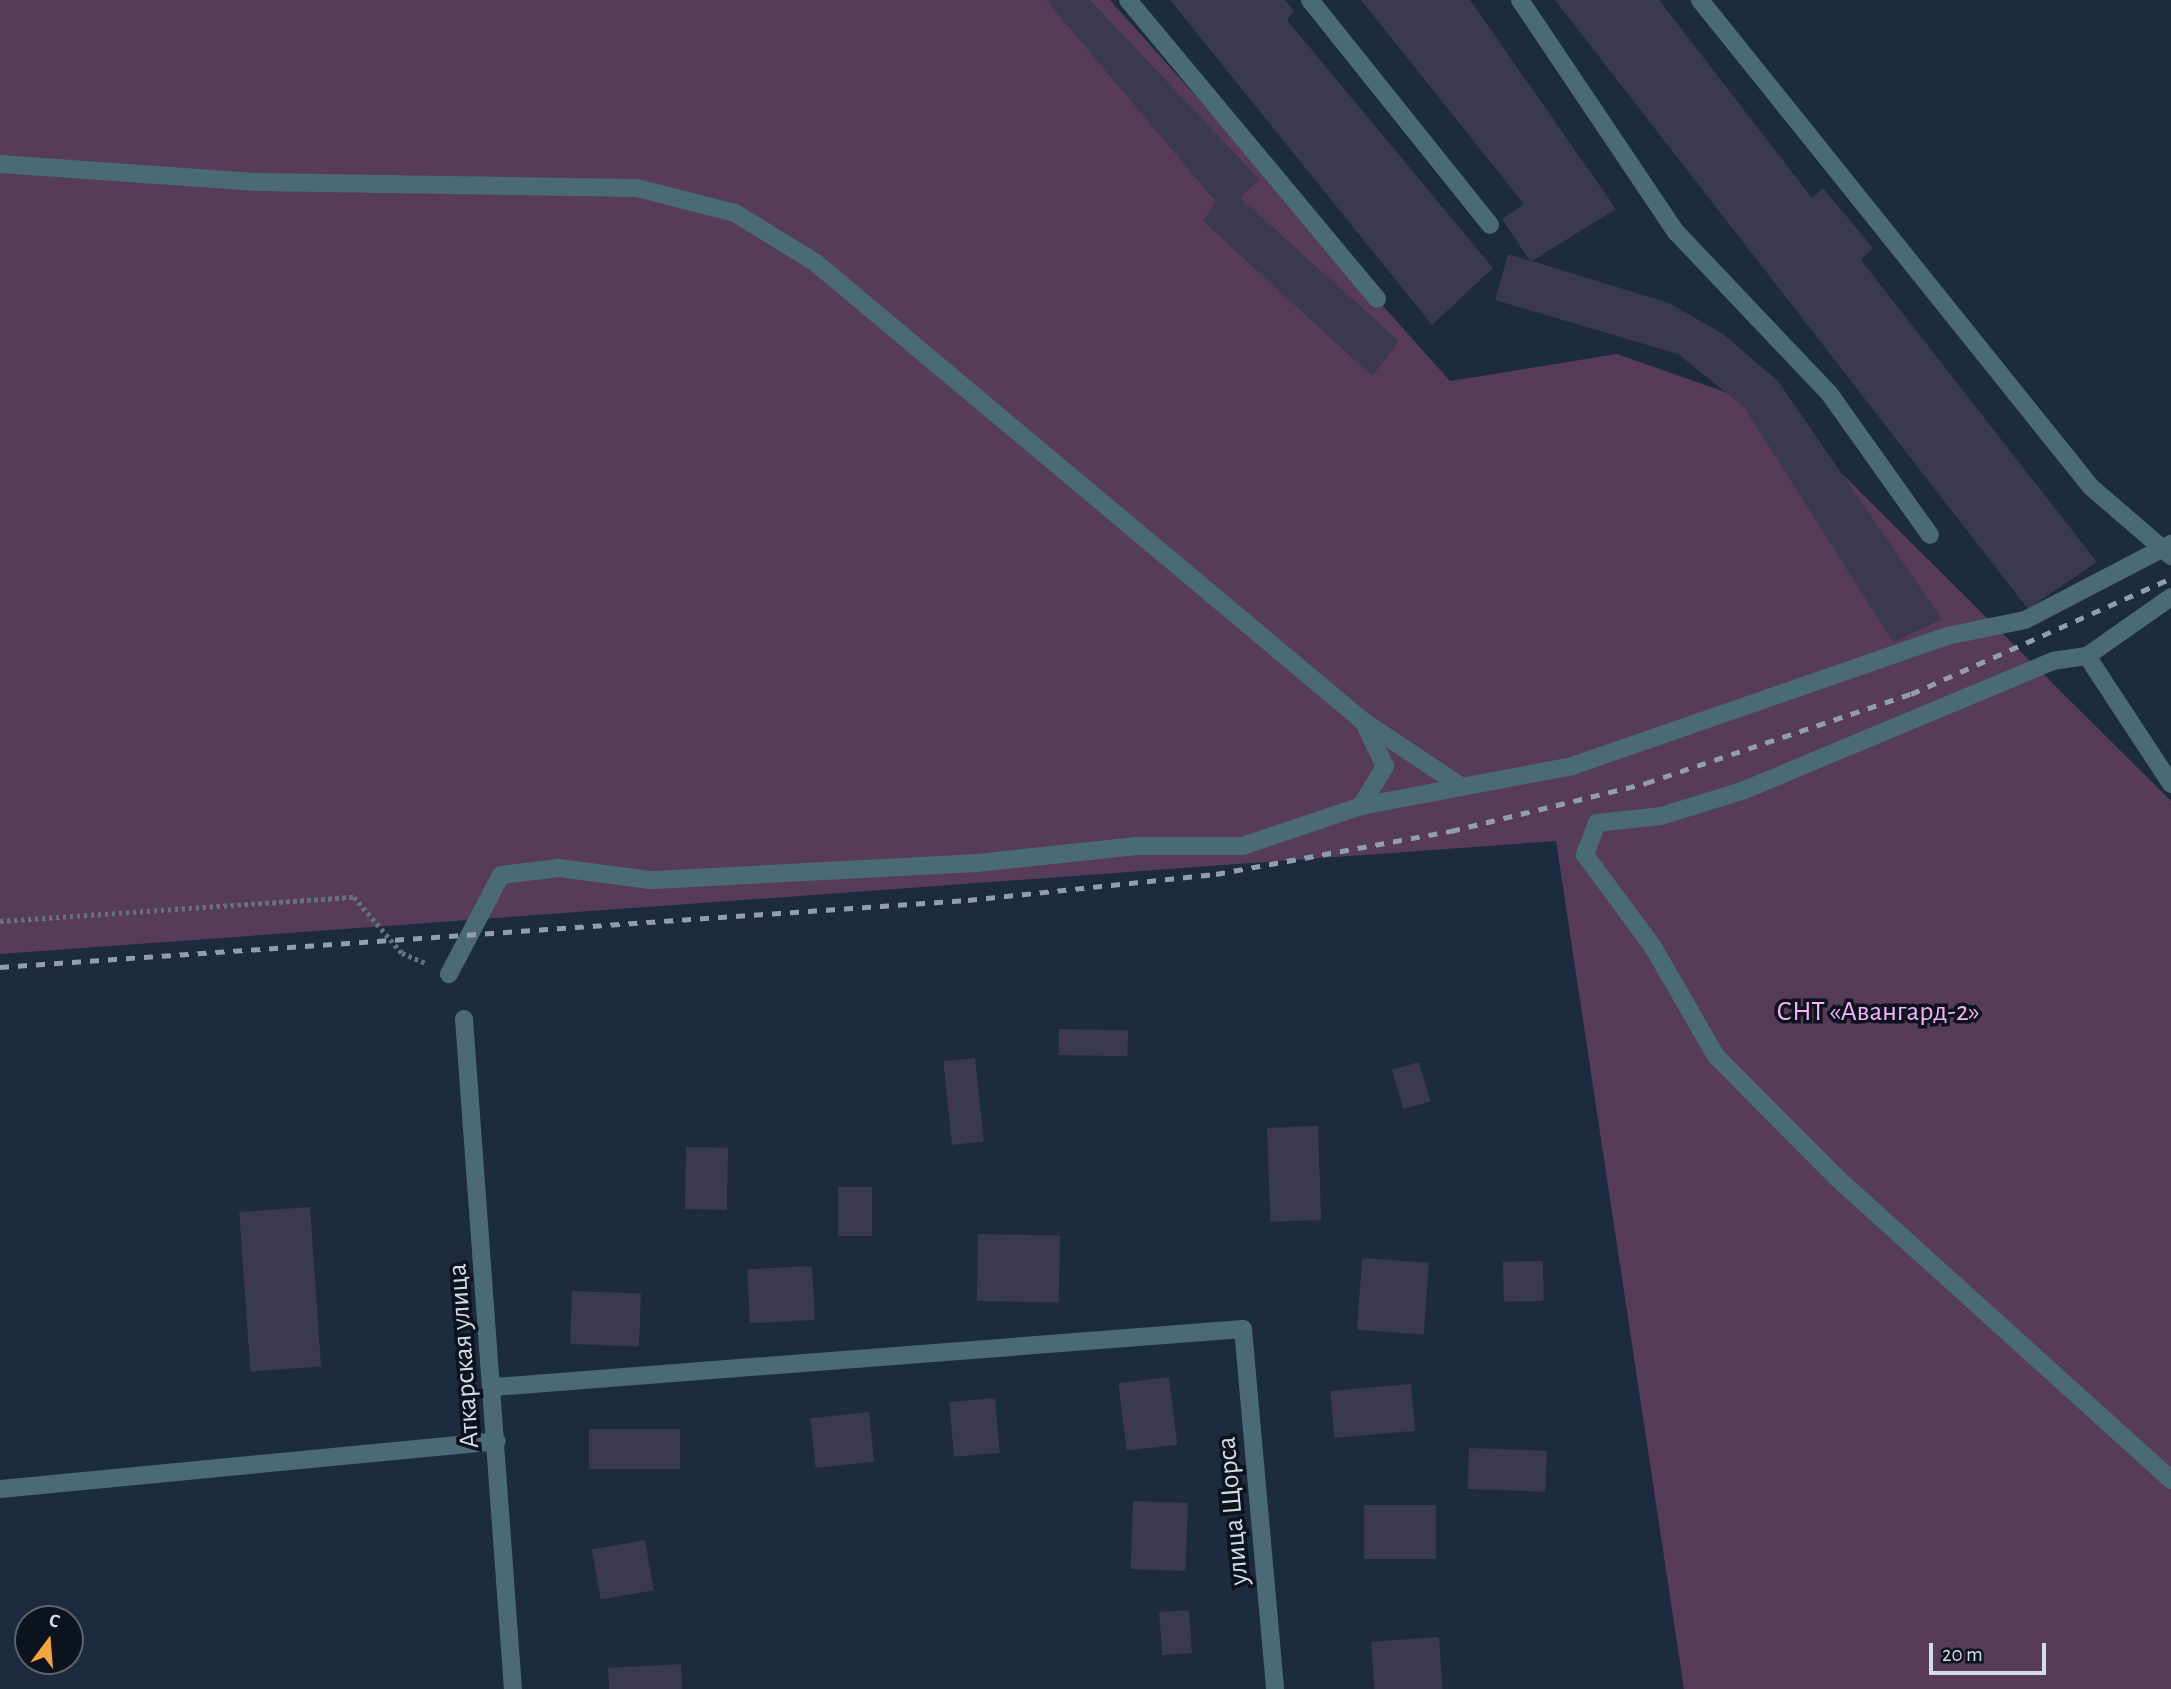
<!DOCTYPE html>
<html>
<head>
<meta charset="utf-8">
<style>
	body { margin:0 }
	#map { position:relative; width:2171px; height:1689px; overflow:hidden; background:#1c2b3f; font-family:"Alegreya Sans",sans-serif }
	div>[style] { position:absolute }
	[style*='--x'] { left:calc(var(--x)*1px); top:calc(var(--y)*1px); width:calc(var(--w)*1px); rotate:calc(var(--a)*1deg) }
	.green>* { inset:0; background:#563c58 }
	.building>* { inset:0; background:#3b3851; transform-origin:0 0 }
	.path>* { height:4.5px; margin-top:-2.25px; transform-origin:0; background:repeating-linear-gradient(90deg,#647182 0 3.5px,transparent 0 7px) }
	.minor>* { height:18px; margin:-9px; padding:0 9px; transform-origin:9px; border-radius:9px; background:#4a6a76 }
	.rail>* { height:5px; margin-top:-2.5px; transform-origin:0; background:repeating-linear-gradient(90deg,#929dae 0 9px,transparent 0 18px) }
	span { translate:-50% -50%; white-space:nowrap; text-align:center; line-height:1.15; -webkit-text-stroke:7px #0c131c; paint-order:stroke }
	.park-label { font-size:28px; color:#f7b2fa }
	.street-label { font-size:28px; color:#d3dcea }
	.north { position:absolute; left:14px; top:1605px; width:70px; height:70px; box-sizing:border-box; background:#0c131c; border:2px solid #5c636e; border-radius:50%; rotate:16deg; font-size:19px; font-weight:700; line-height:28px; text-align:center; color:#d3dcea }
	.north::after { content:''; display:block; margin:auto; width:24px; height:32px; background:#f3a443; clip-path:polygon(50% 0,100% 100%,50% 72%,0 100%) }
	.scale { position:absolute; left:1929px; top:1643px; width:117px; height:32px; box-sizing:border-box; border:4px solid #d3dcea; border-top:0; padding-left:9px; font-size:21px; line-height:24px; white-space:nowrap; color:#d3dcea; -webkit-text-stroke:5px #0c131c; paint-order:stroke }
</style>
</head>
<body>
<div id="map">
	<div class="green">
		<div style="clip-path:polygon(0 0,1110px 0,1450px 381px,1617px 354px,1779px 411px,2171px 801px,2171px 1689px,1684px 1689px,1556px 841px,0 954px)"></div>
	</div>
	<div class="building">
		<div style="clip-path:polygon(1046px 0,1090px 0,1259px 179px,1240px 198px,1399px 341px,1372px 376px,1203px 221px,1216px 202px)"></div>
		<div style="clip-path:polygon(1170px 0,1285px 0,1294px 11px,1287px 20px,1493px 268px,1432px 325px)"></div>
		<div style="clip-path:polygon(1361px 0,1470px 0,1616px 209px,1532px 261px,1669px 303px,1723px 334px,1778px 381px,1942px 619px,1893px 642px,1744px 407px,1678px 354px,1495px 300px,1508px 254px,1530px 261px,1502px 219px,1524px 204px)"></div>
		<div style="clip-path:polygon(1555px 0,1659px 0,1812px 198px,1823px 188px,1873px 248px,1861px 260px,2097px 562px,2028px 609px)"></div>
		<div style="left:1059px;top:1029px;width:69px;height:26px;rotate:1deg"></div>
		<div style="left:975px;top:1058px;width:84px;height:32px;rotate:84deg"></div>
		<div style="left:1419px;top:1062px;width:41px;height:28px;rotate:74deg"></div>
		<div style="left:1318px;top:1126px;width:94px;height:51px;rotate:88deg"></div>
		<div style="left:686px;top:1147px;width:42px;height:62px;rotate:1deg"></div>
		<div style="left:838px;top:1187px;width:34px;height:49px"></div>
		<div style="left:310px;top:1207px;width:160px;height:71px;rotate:86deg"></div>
		<div style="left:978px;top:1234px;width:82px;height:67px;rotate:1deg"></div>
		<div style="left:1362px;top:1258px;width:67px;height:72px;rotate:4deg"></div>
		<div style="left:1543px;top:1261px;width:40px;height:40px;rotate:89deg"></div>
		<div style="left:812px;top:1266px;width:54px;height:65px;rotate:87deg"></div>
		<div style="left:572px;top:1291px;width:69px;height:53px;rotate:2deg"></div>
		<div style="left:1169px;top:1377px;width:68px;height:51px;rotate:83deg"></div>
		<div style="left:1411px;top:1384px;width:47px;height:81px;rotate:85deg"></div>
		<div style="left:995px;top:1398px;width:55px;height:46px;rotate:85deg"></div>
		<div style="left:869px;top:1412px;width:50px;height:59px;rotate:84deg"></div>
		<div style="left:680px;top:1429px;width:40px;height:91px;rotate:90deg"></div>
		<div style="left:1469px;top:1448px;width:78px;height:41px;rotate:2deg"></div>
		<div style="left:1133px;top:1501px;width:55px;height:68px;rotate:2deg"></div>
		<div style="left:1364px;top:1505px;width:72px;height:54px"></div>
		<div style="left:645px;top:1540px;width:51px;height:54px;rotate:80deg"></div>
		<div style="left:1189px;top:1610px;width:43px;height:30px;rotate:86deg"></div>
		<div style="left:1439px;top:1637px;width:52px;height:68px;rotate:86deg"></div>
		<div style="clip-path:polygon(681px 1664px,682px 1689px,609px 1689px,608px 1668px)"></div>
	</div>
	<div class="path">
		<div style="--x:0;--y:921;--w:355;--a:-3.9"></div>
		<div style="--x:354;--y:897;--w:74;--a:49.4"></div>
		<div style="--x:402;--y:953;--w:25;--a:23"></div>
	</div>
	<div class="minor">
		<div style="--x:1128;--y:0;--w:389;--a:50.2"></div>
		<div style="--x:1310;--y:0;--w:288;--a:51.3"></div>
		<div style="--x:1520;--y:0;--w:280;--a:56.1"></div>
		<div style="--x:1676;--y:232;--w:222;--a:46.5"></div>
		<div style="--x:1829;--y:393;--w:174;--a:54.6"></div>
		<div style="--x:1700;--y:0;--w:625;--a:51.24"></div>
		<div style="--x:2091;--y:487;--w:106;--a:40.8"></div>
		<div style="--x:0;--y:164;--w:260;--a:4"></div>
		<div style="--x:259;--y:182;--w:378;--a:0.9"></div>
		<div style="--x:637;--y:188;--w:101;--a:14.3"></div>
		<div style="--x:735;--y:213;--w:95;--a:31.7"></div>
		<div style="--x:816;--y:263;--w:713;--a:39.94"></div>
		<div style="--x:1363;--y:721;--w:50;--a:63.9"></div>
		<div style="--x:1385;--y:766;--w:47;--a:121"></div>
		<div style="--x:1361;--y:806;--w:125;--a:161.3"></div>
		<div style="--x:1243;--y:846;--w:107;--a:180"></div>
		<div style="--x:1136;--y:846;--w:159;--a:173.9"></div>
		<div style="--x:978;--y:863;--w:328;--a:177"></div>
		<div style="--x:650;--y:880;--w:92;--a:-172.5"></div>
		<div style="--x:559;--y:868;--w:58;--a:173.1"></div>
		<div style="--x:501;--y:875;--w:112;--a:117.7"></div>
		<div style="--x:2171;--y:597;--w:103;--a:144.9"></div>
		<div style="--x:2087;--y:656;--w:153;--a:56.7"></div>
		<div style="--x:2087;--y:656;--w:34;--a:172"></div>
		<div style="--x:2053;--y:661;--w:334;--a:157.3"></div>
		<div style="--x:1745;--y:790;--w:88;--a:162.8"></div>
		<div style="--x:1661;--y:816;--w:64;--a:173.8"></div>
		<div style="--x:1597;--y:823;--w:34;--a:111"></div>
		<div style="--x:1585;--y:855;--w:114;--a:53.5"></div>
		<div style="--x:1653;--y:947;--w:126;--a:60"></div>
		<div style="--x:1716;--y:1056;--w:170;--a:45.2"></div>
		<div style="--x:1836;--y:1177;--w:452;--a:42.1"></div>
		<div style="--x:1363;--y:721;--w:119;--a:33.7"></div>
		<div style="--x:1361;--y:806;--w:215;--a:-10.7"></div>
		<div style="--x:1572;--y:766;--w:397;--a:-19.1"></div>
		<div style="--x:1947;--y:636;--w:80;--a:-11.6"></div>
		<div style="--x:2025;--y:620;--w:165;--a:-27.5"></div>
		<div style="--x:464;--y:1019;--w:672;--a:85.82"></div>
		<div style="--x:494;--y:1387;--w:751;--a:-4.43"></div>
		<div style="--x:1243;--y:1329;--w:361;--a:84.9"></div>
		<div style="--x:0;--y:1489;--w:499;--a:-5.5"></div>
	</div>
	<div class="rail">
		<div style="--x:0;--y:967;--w:970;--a:-3.96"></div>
		<div style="--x:968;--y:900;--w:249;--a:-6"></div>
		<div style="--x:1216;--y:874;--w:239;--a:-10.4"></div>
		<div style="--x:1451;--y:831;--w:201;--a:-13.8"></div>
		<div style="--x:1646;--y:783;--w:280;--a:-18.6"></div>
		<div style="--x:1911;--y:694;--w:285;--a:-24"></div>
	</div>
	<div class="park-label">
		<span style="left:1878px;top:1012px">СНТ «Авангард-2»</span>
	</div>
	<div class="street-label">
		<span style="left:464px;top:1356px;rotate:-94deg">Аткарская улица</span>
		<span style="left:1233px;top:1511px;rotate:-95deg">улица Щорса</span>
	</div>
	<div class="north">С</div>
	<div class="scale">20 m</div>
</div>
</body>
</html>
